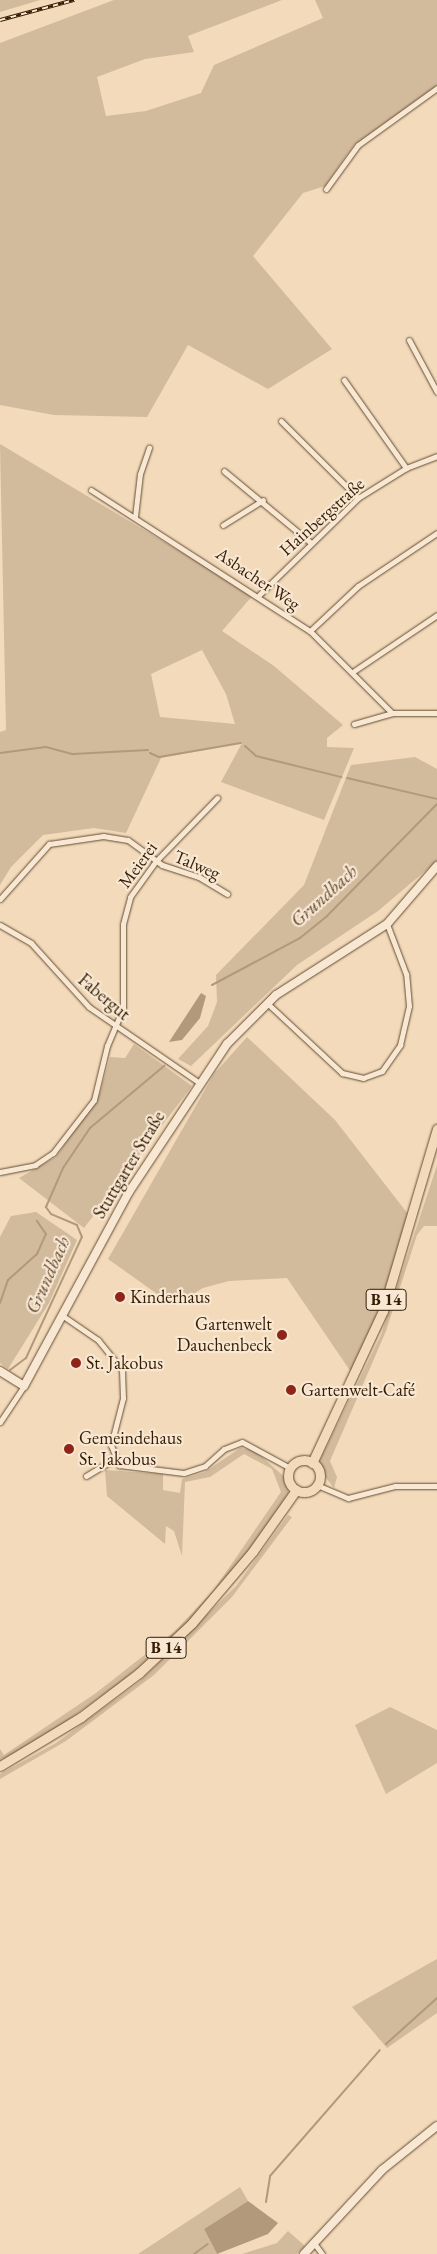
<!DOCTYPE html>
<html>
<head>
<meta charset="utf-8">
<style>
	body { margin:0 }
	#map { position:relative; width:437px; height:2254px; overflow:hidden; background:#f2dabb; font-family:"EB Garamond",serif }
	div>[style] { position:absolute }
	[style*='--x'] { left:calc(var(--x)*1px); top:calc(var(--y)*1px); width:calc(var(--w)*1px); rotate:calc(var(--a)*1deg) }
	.green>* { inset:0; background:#d2ba9c }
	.water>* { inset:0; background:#b2997c }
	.stream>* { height:2px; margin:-1px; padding:0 1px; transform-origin:1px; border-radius:1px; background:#b2997c }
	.roads { filter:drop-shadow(0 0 1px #644c30) drop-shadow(0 0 1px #644c30) }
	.street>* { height:5px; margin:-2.5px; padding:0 2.5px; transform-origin:2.5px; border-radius:2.5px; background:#f7e7d3 }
	.secondary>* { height:8px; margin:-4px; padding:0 4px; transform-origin:4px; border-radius:4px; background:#f7e7d3 }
	.primary>* { height:9px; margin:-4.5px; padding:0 4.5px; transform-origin:4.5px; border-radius:4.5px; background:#f2dabb }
	.primary>.ring { margin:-4.5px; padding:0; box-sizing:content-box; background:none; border:9px solid #f2dabb; border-radius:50% }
	.rail>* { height:4px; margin-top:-2px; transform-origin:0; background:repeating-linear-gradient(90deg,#f7e7d3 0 5.5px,#351c02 0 11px); box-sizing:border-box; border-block:1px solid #351c02 }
	.dots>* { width:14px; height:14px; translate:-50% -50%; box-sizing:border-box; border:2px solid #f7e7d3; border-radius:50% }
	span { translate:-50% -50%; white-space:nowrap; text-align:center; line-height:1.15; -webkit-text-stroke:4.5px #f7e7d3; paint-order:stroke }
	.shield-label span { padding:1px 4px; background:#f7e7d3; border:1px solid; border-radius:4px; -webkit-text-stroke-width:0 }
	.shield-label { font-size:16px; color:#351c02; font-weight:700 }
	.street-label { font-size:18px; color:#351c02 }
	.poi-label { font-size:18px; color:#351c02 }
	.left { translate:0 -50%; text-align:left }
	.right { translate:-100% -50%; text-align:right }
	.water-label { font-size:19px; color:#61482d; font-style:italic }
</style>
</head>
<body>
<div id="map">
	<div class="green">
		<div style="clip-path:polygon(0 0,40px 0,0 12px)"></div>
		<div style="clip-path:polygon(114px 0,282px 0,188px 36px,194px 52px,145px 59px,97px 77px,106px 116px,146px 111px,201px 93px,214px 65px,323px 18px,315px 0,437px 0,437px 86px,354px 145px,325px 186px,303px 193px,253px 256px,332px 349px,268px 389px,188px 345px,147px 417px,54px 415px,0 405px,0 43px)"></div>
		<div style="clip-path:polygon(evenodd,0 444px,253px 595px,222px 631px,274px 666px,343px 725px,327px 738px,327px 747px,354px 748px,324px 820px,221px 782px,242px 743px,161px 758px,126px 833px,94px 828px,43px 835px,11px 867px,0 885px,0 732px,6px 730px,0 444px,202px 650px,226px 694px,235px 724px,160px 717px,151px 674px,202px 650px)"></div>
		<div style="clip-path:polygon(415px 757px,437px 769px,437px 861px,378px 911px,297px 965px,191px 1066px,178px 1059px,208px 1026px,217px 1002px,216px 975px,304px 885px,351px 765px)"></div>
		<div style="clip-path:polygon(247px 1037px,335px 1120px,408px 1214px,379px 1310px,351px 1372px,287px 1278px,229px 1281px,203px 1288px,174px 1306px,108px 1259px,214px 1074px)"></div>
		<div style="clip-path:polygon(134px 1044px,192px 1086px,84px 1228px,19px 1178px,56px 1157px,100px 1093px,110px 1057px,125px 1058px)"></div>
		<div style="clip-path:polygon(437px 1165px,437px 1226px,424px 1226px,417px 1235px,386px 1331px,330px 1461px,337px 1477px,334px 1488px,323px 1474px,320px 1460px,381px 1335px)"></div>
		<div style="clip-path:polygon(36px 1212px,77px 1240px,49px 1303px,8px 1369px,0 1363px,0 1237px,11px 1216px)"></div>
		<div style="clip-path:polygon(240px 1448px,254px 1450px,288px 1480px,288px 1494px,257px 1543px,187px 1626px,121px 1682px,35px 1744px,0 1760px,0 1749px,4px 1755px,96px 1693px,175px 1631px,213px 1591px,281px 1492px,272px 1469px,244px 1454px,210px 1477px,185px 1482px,182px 1556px,174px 1531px,166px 1526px,165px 1544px,107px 1496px,105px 1470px,163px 1474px,163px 1490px,180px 1493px,182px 1479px,205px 1472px)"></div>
		<div style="clip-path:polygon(288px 1515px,292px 1517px,232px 1597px,154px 1675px,66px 1741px,0 1779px,0 1774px,56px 1743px,139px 1682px,236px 1586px)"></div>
		<div style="clip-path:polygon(390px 1707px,437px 1730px,437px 1763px,386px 1794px,355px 1725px)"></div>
		<div style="clip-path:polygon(437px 1959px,437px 2013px,387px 2048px,352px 2007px)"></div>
		<div style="clip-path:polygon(240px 2187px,248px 2201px,204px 2229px,217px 2254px,138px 2254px)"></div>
		<div style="clip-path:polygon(288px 2231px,305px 2246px,297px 2254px,242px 2254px,277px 2243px)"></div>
	</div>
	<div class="water">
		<div style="clip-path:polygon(201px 993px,206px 996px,200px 1018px,182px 1040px,169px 1042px)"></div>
		<div style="clip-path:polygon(248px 2201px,278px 2223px,268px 2234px,217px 2254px,204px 2229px)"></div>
	</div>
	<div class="stream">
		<div style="--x:245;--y:746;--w:15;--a:42"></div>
		<div style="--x:256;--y:756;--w:88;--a:13.9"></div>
		<div style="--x:0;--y:753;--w:46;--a:-7.4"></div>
		<div style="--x:46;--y:747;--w:28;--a:15"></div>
		<div style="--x:73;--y:754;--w:75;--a:-3.1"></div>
		<div style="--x:150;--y:753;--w:10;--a:24"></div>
		<div style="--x:159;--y:757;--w:83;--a:-9.7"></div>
		<div style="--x:347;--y:778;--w:92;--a:13.1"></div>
		<div style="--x:212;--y:985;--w:100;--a:-28.1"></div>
		<div style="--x:300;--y:938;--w:33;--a:-39"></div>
		<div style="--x:326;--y:917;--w:158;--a:-45.5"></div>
		<div style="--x:0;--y:1303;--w:24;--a:-71"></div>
		<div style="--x:8;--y:1280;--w:39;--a:-42"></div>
		<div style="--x:37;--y:1254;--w:22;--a:-66"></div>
		<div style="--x:46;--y:1234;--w:16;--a:-125"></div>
		<div style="--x:10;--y:1370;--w:20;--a:-37"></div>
		<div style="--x:26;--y:1358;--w:133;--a:-65.2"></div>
		<div style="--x:82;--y:1237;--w:13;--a:-113"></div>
		<div style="--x:77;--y:1225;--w:28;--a:-157"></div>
		<div style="--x:51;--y:1214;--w:9;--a:-126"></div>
		<div style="--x:46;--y:1207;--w:43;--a:-66.4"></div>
		<div style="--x:63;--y:1168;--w:48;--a:-56"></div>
		<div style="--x:90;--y:1128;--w:97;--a:-40"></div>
		<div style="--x:386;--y:2044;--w:69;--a:-42"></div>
		<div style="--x:266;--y:2202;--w:26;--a:-81"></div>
		<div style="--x:270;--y:2176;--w:167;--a:-48.9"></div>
		<div style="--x:194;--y:2254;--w:17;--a:-36"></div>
	</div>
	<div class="roads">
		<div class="street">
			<div style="--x:326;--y:189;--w:54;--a:-54"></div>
			<div style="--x:358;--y:145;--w:97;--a:-35.8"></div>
			<div style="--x:409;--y:340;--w:59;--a:61.7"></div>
			<div style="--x:344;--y:380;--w:108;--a:54.8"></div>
			<div style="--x:281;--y:421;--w:109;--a:45"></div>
			<div style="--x:224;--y:471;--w:113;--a:39.6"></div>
			<div style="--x:91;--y:490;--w:260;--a:32.8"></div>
			<div style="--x:310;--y:631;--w:116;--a:45"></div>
			<div style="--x:135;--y:517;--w:43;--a:-83.4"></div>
			<div style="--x:140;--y:474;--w:28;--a:-71"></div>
			<div style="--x:223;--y:525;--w:47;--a:-32"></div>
			<div style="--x:259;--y:595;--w:139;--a:-44.4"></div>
			<div style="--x:358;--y:498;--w:57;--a:-32"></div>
			<div style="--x:406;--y:468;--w:33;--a:-21"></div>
			<div style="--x:310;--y:631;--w:66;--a:-43.2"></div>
			<div style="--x:358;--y:586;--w:95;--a:-33.9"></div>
			<div style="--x:354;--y:671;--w:100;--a:-34"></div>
			<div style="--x:354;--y:724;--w:40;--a:-16"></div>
			<div style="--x:392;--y:713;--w:45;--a:0"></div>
			<div style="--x:0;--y:899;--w:74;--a:-48.3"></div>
			<div style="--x:49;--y:844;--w:55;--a:-8.4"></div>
			<div style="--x:103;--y:836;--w:25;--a:9"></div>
			<div style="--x:128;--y:840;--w:42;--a:36.3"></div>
			<div style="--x:162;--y:865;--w:39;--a:18"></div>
			<div style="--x:199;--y:877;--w:33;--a:31"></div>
			<div style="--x:0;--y:925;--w:36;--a:30"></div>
			<div style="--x:31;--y:943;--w:86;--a:47.8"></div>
			<div style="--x:89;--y:1007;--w:132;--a:34.5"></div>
			<div style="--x:267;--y:1003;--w:103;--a:43"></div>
			<div style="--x:342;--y:1073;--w:22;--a:13"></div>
			<div style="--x:363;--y:1078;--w:20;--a:-20"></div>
			<div style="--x:382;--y:1071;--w:32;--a:-55"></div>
			<div style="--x:400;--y:1045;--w:40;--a:-77"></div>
			<div style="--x:409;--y:1006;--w:32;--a:-95"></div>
			<div style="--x:406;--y:974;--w:53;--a:-110.8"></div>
			<div style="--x:0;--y:1172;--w:36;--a:-11"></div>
			<div style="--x:35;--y:1165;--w:22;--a:-34"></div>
			<div style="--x:53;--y:1153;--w:67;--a:-52.3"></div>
			<div style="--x:94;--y:1100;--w:56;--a:-76.5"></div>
			<div style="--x:107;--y:1046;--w:41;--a:-67.2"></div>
			<div style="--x:123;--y:1008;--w:84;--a:-90"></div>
			<div style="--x:123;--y:924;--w:28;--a:-75"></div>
			<div style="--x:130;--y:897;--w:44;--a:-54.2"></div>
			<div style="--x:156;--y:861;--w:88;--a:-45.9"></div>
			<div style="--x:63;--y:1316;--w:42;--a:34.4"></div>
			<div style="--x:98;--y:1340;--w:38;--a:51"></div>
			<div style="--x:122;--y:1370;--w:28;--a:88"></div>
			<div style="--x:123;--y:1398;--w:49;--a:104.3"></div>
			<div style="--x:111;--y:1445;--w:22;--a:68"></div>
			<div style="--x:119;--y:1465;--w:65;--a:7"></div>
			<div style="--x:184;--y:1473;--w:22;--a:-18"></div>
			<div style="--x:205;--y:1466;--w:25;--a:-42"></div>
			<div style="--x:224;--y:1449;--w:19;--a:-21"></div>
			<div style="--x:242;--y:1442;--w:55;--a:28.4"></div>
			<div style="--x:0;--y:1422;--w:43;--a:-56.3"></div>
			<div style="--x:86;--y:1476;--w:33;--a:-31"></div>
			<div style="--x:317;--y:1485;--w:34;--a:23"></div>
			<div style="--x:348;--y:1498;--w:49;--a:-14.3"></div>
			<div style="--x:395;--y:1486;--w:42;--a:0"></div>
			<div style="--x:314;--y:2243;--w:14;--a:54"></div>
		</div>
		<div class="secondary">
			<div style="--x:0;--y:1371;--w:28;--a:32"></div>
			<div style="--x:24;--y:1386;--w:221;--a:-61.6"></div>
			<div style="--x:129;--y:1192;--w:178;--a:-56.5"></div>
			<div style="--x:227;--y:1044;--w:69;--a:-45"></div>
			<div style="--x:276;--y:995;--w:132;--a:-32.6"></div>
			<div style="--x:387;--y:924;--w:77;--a:-49.2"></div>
			<div style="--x:304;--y:2254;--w:115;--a:-47.1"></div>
			<div style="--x:382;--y:2170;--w:70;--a:-38.7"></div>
		</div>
		<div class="primary">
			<div class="ring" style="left:288px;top:1460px;width:23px;height:23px"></div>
			<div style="--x:312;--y:1463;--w:168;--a:-65"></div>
			<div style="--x:383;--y:1311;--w:190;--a:-73.5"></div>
			<div style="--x:0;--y:1766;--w:95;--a:-31.2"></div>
			<div style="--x:81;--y:1717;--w:73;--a:-37.2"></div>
			<div style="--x:139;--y:1673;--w:73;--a:-43.3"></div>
			<div style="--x:192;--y:1623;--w:94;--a:-49.7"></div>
			<div style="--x:253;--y:1551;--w:75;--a:-54.8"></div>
		</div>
	</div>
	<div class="rail">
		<div style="--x:0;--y:20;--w:77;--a:-15.1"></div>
	</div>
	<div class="dots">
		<div style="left:120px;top:1297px;background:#8f2418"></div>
		<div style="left:282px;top:1335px;background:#8f2418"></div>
		<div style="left:76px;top:1363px;background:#8f2418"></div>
		<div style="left:291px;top:1390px;background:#8f2418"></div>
		<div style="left:69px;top:1449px;background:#8f2418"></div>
	</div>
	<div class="shield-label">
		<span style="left:386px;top:1300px">B 14</span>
		<span style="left:166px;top:1648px">B 14</span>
	</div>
	<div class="street-label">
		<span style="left:322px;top:517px;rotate:-42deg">Hainbergstraße</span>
		<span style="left:258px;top:579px;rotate:34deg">Asbacher Weg</span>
		<span style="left:138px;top:865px;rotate:-54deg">Meierei</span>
		<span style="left:197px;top:865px;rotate:23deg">Talweg</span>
		<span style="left:104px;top:997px;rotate:40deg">Fabergut</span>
		<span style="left:129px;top:1165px;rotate:-59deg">Stuttgarter Straße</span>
	</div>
	<div class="poi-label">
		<span class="left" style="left:130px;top:1297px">Kinderhaus</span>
		<span class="right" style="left:272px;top:1335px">Gartenwelt<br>Dauchenbeck</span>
		<span class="left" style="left:86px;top:1363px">St. Jakobus</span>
		<span class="left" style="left:301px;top:1390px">Gartenwelt-Café</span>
		<span class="left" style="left:79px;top:1449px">Gemeindehaus<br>St. Jakobus</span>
	</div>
	<div class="water-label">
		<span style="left:324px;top:896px;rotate:-42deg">Grundbach</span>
		<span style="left:48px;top:1275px;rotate:-66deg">Grundbach</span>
	</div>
</div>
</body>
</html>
